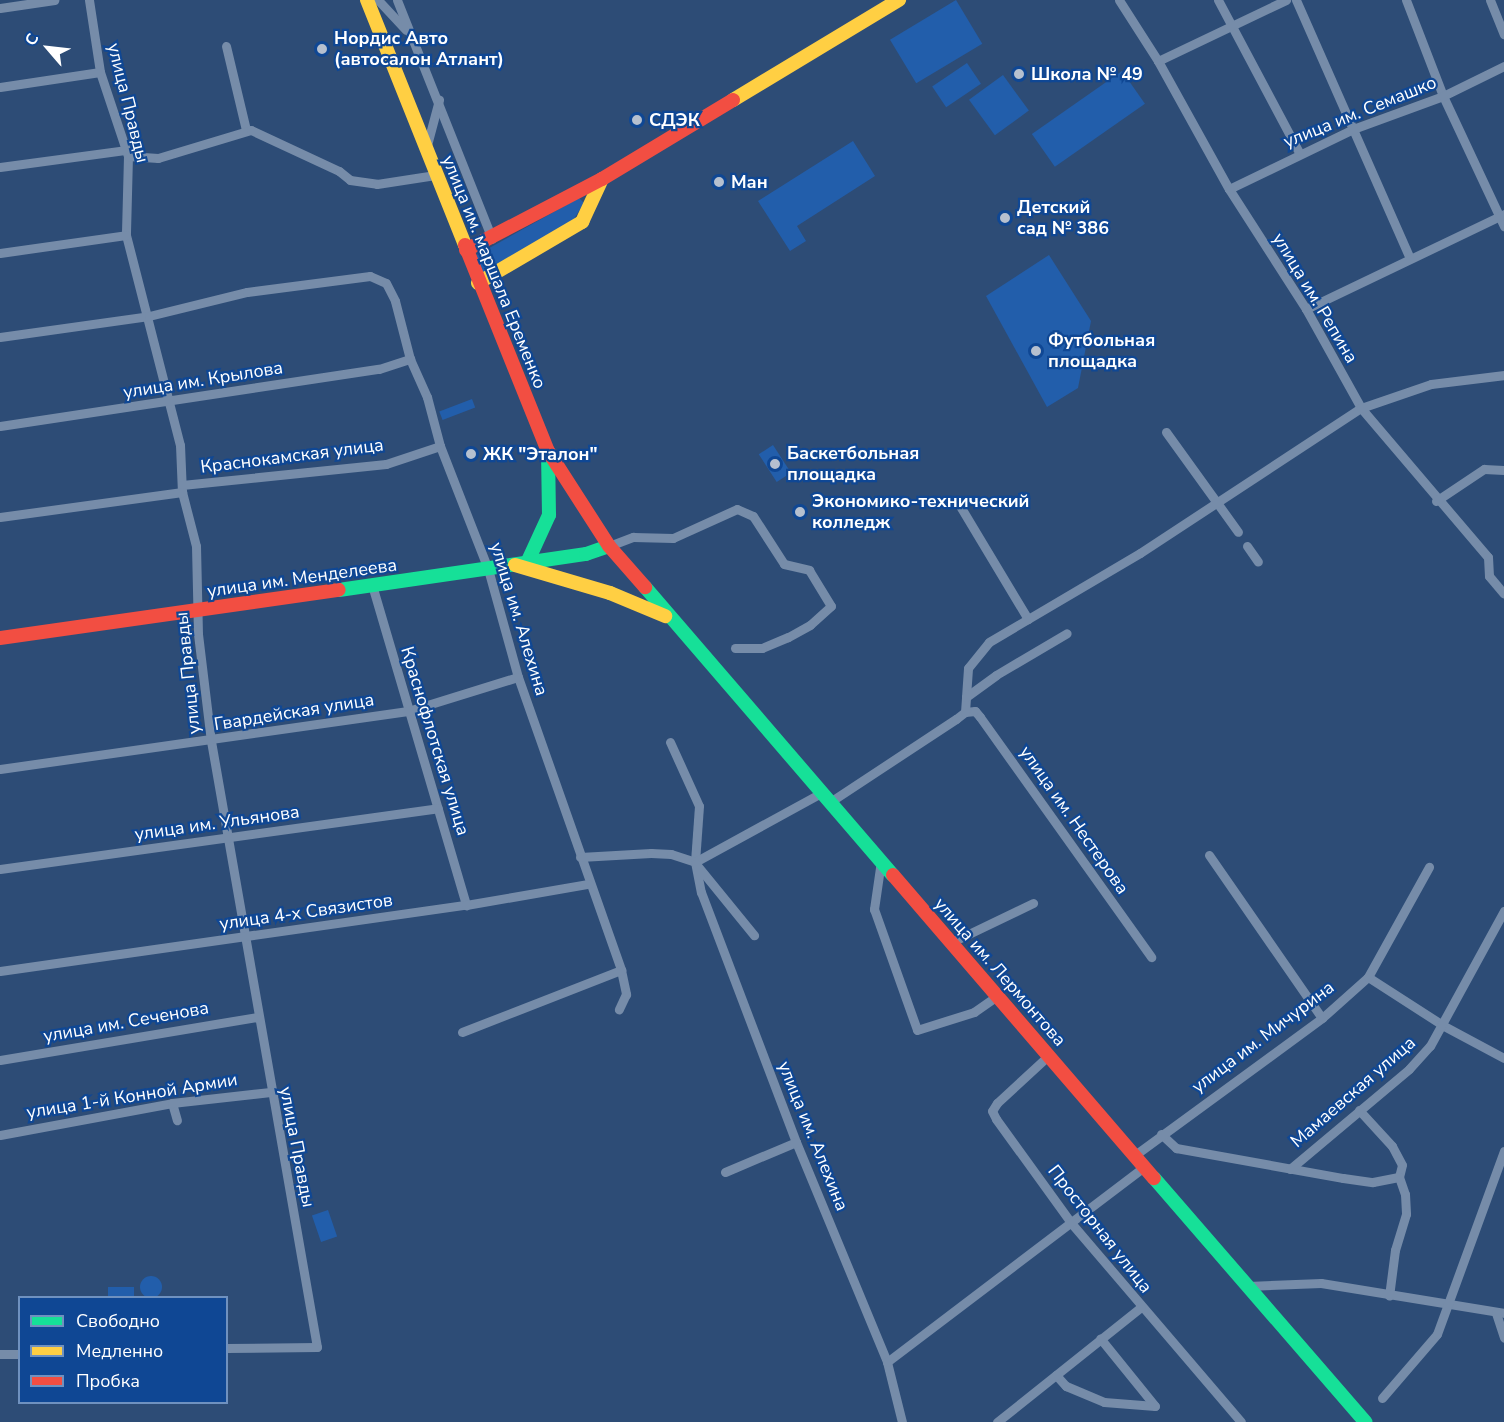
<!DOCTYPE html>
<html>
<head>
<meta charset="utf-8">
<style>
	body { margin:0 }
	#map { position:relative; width:1504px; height:1422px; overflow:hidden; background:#2d4c76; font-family:"Nunito Sans",sans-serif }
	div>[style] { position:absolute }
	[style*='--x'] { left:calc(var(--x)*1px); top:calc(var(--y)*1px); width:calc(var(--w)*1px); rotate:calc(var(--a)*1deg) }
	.green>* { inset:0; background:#225eab; transform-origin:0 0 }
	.round { border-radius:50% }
	.street>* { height:9px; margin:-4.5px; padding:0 4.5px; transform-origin:4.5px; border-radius:4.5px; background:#768ca9 }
	.fast>* { height:14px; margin:-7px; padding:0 7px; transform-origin:7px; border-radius:7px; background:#16e098 }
	.slow>* { height:14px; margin:-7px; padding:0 7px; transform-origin:7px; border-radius:7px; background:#ffcf43 }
	.jam>* { height:14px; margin:-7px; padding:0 7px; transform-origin:7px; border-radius:7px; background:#f24e42 }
	.dots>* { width:16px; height:16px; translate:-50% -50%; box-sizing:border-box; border:3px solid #0f4794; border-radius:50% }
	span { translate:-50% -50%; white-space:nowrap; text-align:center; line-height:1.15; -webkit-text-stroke:4.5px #0f4794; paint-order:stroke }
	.poi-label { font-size:18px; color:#fff; font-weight:700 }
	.left { translate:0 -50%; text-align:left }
	.street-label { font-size:18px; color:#fff }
	.legend { position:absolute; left:18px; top:1296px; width:210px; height:108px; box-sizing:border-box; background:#0f4794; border:2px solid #6f91bf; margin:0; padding:8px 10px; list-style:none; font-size:18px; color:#fff }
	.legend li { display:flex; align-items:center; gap:12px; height:30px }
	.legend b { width:30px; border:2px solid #6f91bf }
	.north { position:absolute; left:18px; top:18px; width:60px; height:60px; -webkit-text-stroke:4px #0f4794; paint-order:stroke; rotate:298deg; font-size:16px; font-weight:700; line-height:24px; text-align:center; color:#fff }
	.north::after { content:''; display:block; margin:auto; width:21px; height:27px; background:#fff; clip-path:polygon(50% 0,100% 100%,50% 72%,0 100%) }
</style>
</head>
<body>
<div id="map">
	<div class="green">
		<div style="left:956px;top:0;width:51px;height:77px;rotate:59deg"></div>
		<div style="left:967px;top:63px;width:25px;height:42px;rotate:56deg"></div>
		<div style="left:1122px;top:71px;width:40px;height:110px;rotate:55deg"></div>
		<div style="left:1003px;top:75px;width:44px;height:42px;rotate:54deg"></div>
		<div style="clip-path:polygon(853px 141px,875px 176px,797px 226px,806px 241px,790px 251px,758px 201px)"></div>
		<div style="clip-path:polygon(579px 198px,584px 203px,574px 219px,481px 274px,475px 256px)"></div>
		<div style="clip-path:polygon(1049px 255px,1091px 321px,1078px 388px,1047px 407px,986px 296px)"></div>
		<div style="left:472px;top:399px;width:9px;height:35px;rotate:69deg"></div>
		<div style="left:773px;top:445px;width:33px;height:17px;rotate:57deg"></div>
		<div style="left:328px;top:1210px;width:28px;height:17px;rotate:71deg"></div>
		<div class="round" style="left:140px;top:1276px;width:22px;height:22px"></div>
		<div style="left:108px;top:1287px;width:26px;height:10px"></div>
	</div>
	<div class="street">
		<div style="--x:89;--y:0;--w:73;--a:81.3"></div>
		<div style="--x:100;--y:72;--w:89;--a:71.6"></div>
		<div style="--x:128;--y:156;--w:79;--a:91.5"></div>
		<div style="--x:126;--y:235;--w:217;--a:75.6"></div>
		<div style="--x:180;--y:445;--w:47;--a:87.6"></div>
		<div style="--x:182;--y:492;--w:56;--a:75.5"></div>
		<div style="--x:196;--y:546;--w:88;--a:88.7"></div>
		<div style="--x:198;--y:634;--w:108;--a:83.1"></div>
		<div style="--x:211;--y:741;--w:615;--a:80.08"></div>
		<div style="--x:317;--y:1347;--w:91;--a:179.4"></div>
		<div style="--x:378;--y:0;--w:41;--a:47"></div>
		<div style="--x:397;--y:0;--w:257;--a:68.3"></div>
		<div style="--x:1119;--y:0;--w:72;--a:57.4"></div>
		<div style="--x:1158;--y:61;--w:146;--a:61"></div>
		<div style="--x:1229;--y:189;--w:143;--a:57.3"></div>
		<div style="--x:1306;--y:309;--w:113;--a:60.9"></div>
		<div style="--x:1361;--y:408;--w:196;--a:49.6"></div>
		<div style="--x:1488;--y:557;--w:19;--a:87"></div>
		<div style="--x:1489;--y:576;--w:23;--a:50"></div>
		<div style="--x:1218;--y:0;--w:174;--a:62"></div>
		<div style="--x:1296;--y:0;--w:282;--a:66.2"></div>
		<div style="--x:1406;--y:0;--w:103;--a:68.9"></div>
		<div style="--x:1443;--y:96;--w:144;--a:64.9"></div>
		<div style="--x:1490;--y:0;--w:37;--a:68"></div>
		<div style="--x:0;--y:8;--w:55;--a:-8.4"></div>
		<div style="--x:226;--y:46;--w:86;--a:76.6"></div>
		<div style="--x:1158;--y:61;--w:142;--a:-25.5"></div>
		<div style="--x:0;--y:87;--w:101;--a:-8.5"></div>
		<div style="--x:427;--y:145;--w:47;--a:-75.1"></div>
		<div style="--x:128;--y:156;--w:30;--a:4"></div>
		<div style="--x:158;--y:158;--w:97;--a:-16.8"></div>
		<div style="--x:251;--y:130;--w:97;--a:25"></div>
		<div style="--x:339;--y:171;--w:14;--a:39"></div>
		<div style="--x:350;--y:180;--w:27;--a:8"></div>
		<div style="--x:377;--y:184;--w:59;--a:-8.8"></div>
		<div style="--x:0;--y:167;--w:126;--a:-7.7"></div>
		<div style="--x:1229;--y:189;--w:138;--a:-25.8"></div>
		<div style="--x:1353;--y:129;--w:96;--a:-20.1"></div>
		<div style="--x:1443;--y:96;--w:68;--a:-26.2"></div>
		<div style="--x:0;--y:253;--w:127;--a:-8.1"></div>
		<div style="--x:1306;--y:309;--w:220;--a:-25.6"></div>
		<div style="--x:0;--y:337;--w:150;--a:-8"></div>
		<div style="--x:149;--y:316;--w:101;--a:-13.8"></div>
		<div style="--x:247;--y:292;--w:124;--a:-7.4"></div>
		<div style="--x:370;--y:276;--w:17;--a:24"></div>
		<div style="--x:386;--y:283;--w:20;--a:63"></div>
		<div style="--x:395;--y:301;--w:60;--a:75.5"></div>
		<div style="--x:410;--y:359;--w:42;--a:65.9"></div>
		<div style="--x:427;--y:397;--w:51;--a:75.1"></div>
		<div style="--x:440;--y:446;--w:132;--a:68.7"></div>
		<div style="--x:488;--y:569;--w:112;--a:74.5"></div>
		<div style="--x:518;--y:677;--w:311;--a:70.6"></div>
		<div style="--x:621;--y:970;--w:25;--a:78"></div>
		<div style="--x:626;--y:994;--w:17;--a:115"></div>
		<div style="--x:0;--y:426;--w:383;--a:-8.6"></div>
		<div style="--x:379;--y:369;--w:33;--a:-18"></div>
		<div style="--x:1166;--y:432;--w:123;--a:54.2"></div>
		<div style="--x:182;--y:485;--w:205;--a:-5.9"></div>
		<div style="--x:386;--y:464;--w:57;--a:-18.4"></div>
		<div style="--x:1436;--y:501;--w:58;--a:-33.7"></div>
		<div style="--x:1484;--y:469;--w:20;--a:3"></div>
		<div style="--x:960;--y:506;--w:132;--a:59"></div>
		<div style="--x:0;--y:517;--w:184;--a:-7.8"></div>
		<div style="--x:609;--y:546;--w:26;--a:-21"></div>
		<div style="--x:633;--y:537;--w:40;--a:1.4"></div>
		<div style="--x:673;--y:538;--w:70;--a:-24.4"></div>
		<div style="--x:737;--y:509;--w:17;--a:24"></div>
		<div style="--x:753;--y:516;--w:57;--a:57.1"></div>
		<div style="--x:784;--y:564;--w:26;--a:13"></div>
		<div style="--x:809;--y:570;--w:42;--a:58.6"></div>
		<div style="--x:831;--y:606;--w:28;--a:138"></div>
		<div style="--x:810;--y:625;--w:25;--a:151"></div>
		<div style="--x:788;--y:637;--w:28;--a:157"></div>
		<div style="--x:762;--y:648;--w:27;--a:180"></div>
		<div style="--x:1247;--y:546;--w:19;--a:55"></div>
		<div style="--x:372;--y:585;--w:334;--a:73.6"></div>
		<div style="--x:966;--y:697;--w:29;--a:-86"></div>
		<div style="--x:968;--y:668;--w:33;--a:-51"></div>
		<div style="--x:989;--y:642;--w:175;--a:-30.5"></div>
		<div style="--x:1140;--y:553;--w:264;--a:-33.3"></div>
		<div style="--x:1361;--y:408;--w:74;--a:-18.9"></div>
		<div style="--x:1431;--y:384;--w:74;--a:-7"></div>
		<div style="--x:965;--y:712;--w:10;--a:-6"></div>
		<div style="--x:975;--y:711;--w:8;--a:50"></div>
		<div style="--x:980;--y:717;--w:295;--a:54.5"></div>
		<div style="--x:670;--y:742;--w:70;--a:65.6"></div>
		<div style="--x:699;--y:806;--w:56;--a:94.1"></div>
		<div style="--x:695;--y:862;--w:31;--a:79"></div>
		<div style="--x:701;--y:892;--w:267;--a:69.2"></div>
		<div style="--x:796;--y:1142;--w:238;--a:67.5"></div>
		<div style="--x:887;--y:1362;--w:62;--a:76"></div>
		<div style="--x:0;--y:769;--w:412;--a:-8.1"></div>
		<div style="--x:408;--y:711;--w:115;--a:-17.2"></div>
		<div style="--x:830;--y:802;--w:151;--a:-33.4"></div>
		<div style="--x:956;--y:719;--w:11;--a:-38"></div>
		<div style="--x:965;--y:712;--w:15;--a:-86"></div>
		<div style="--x:966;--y:697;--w:37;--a:-36"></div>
		<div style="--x:996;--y:675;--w:82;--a:-30.6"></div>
		<div style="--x:1209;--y:855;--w:198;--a:55.3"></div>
		<div style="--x:580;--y:857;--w:71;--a:-3.2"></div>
		<div style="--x:651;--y:853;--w:20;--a:3"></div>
		<div style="--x:671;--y:854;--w:25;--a:18"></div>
		<div style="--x:881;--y:861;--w:49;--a:98.3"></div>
		<div style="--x:874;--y:909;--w:128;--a:70.4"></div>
		<div style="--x:917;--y:1030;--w:60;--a:-17.5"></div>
		<div style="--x:974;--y:1012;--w:28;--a:-35"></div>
		<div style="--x:695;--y:862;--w:144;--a:-28.7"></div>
		<div style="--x:696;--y:864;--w:92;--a:50.8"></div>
		<div style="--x:0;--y:869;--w:442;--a:-7.9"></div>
		<div style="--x:952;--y:942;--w:90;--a:-25.7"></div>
		<div style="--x:0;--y:971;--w:471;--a:-8.1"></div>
		<div style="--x:466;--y:905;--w:124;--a:-9.8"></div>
		<div style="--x:1368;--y:977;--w:90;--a:32.8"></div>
		<div style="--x:1444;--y:1026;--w:68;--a:28.1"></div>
		<div style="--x:462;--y:1032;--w:171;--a:-21.3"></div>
		<div style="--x:1048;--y:1056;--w:69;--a:137.3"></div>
		<div style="--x:997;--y:1103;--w:9;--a:122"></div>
		<div style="--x:992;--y:1111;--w:9;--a:63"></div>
		<div style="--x:996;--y:1119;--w:130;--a:54.1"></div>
		<div style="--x:1072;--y:1224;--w:260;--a:49.5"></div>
		<div style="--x:0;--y:1060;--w:262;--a:-9.5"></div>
		<div style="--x:172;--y:1103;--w:18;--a:74"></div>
		<div style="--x:1359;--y:1110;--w:49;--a:47.5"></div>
		<div style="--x:1392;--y:1146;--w:21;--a:62"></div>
		<div style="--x:1402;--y:1165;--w:12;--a:104"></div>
		<div style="--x:1399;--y:1177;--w:18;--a:71"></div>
		<div style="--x:1405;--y:1194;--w:20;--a:87"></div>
		<div style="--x:1406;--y:1214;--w:38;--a:107"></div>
		<div style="--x:1395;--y:1250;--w:46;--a:97.4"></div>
		<div style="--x:1161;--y:1134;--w:21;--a:43"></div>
		<div style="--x:1176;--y:1148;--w:170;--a:10.2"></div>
		<div style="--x:1343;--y:1178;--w:30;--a:8"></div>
		<div style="--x:1373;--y:1182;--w:26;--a:-11"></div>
		<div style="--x:0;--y:1135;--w:175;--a:-10.5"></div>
		<div style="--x:172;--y:1103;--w:99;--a:-6.4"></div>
		<div style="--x:1135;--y:1155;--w:232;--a:-36.2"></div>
		<div style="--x:1322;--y:1018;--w:62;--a:-41.7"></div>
		<div style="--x:1368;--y:977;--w:126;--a:-61"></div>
		<div style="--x:1290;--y:1169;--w:155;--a:-40"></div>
		<div style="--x:1409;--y:1069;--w:31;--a:-48"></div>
		<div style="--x:1430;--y:1046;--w:154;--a:-61.3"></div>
		<div style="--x:725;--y:1172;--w:77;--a:-22.9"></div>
		<div style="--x:1248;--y:1286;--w:73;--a:-2.4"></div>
		<div style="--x:1321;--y:1283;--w:185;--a:9.3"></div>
		<div style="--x:1496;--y:1313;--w:26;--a:72"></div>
		<div style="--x:0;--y:1354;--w:20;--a:0"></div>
		<div style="--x:887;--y:1362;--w:324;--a:-37.2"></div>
		<div style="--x:1056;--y:1375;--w:15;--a:48"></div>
		<div style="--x:1066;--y:1386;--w:41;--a:22.8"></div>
		<div style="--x:1104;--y:1402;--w:51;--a:4.5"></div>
		<div style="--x:1155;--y:1406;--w:87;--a:-129"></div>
		<div style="--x:1382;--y:1398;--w:84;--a:-49.3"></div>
		<div style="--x:1437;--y:1334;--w:195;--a:-69.9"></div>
		<div style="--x:997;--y:1422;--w:184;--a:-38.6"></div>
	</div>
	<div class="fast">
		<div style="--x:527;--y:563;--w:53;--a:-65.4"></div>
		<div style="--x:549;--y:515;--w:63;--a:-90.9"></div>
		<div style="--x:645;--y:587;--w:380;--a:49.3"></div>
		<div style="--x:339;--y:590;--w:250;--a:-8.3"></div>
		<div style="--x:586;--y:554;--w:24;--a:-19"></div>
		<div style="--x:1154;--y:1178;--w:323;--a:49.1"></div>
	</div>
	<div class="slow">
		<div style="--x:367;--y:0;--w:264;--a:68.2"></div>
		<div style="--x:733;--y:100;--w:194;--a:-31.1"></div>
		<div style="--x:478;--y:283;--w:121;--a:-30.4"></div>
		<div style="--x:582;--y:222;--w:47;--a:-65.1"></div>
		<div style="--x:515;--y:565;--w:99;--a:16.4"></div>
		<div style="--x:610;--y:593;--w:60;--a:22.7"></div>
	</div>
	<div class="jam">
		<div style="--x:465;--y:245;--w:222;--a:68.1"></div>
		<div style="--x:548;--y:451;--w:113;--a:57.3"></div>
		<div style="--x:609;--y:546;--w:55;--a:48.7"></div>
		<div style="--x:466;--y:250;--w:153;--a:-27.6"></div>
		<div style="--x:602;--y:179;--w:153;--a:-31.1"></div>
		<div style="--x:0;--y:638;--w:342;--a:-8.1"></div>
		<div style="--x:893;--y:875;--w:400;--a:49.3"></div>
	</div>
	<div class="dots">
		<div style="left:322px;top:49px;background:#b6c0cf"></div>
		<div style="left:1019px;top:74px;background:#b6c0cf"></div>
		<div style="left:637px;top:120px;background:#b6c0cf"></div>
		<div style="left:719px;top:182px;background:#b6c0cf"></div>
		<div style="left:1005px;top:218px;background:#b6c0cf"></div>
		<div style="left:1036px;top:351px;background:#b6c0cf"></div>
		<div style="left:471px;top:454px;background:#b6c0cf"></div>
		<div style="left:775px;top:464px;background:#b6c0cf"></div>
		<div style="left:800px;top:512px;background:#b6c0cf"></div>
	</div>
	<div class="poi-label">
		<span class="left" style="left:334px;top:49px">Нордис Авто<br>(автосалон Атлант)</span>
		<span class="left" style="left:1031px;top:74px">Школа № 49</span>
		<span class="left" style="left:649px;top:120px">СДЭК</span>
		<span class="left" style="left:731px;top:182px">Ман</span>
		<span class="left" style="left:1017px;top:218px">Детский<br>сад № 386</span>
		<span class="left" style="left:1048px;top:351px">Футбольная<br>площадка</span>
		<span class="left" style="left:483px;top:454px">ЖК "Эталон"</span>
		<span class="left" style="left:787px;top:464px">Баскетбольная<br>площадка</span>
		<span class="left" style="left:812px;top:512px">Экономико-технический<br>колледж</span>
	</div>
	<div class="street-label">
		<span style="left:128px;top:103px;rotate:76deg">улица Правды</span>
		<span style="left:1360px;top:112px;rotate:-22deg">улица им. Семашко</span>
		<span style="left:494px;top:272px;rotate:68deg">улица им. маршала Еременко</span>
		<span style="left:1315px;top:298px;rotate:59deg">улица им. Репина</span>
		<span style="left:203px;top:380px;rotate:-9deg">улица им. Крылова</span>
		<span style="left:292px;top:456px;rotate:-7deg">Краснокамская улица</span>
		<span style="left:302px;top:578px;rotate:-8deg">улица им. Менделеева</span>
		<span style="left:519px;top:619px;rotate:73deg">улица им. Алехина</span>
		<span style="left:188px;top:673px;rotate:-96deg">улица Правды</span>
		<span style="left:294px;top:712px;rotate:-9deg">Гвардейская улица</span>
		<span style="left:435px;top:741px;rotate:73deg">Краснофлотская улица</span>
		<span style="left:1074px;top:820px;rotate:55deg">улица им. Нестерова</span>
		<span style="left:217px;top:823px;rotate:-8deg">улица им. Ульянова</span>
		<span style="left:306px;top:912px;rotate:-8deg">улица 4-х Связистов</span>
		<span style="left:1000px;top:972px;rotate:49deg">улица им. Лермонтова</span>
		<span style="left:126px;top:1022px;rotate:-10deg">улица им. Сеченова</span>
		<span style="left:1263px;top:1037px;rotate:-37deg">улица им. Мичурина</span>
		<span style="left:1353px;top:1092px;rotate:-41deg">Мамаевская улица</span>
		<span style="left:132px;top:1096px;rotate:-9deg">улица 1-й Конной Армии</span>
		<span style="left:813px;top:1136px;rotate:68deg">улица им. Алехина</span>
		<span style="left:297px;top:1147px;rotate:79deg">улица Правды</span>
		<span style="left:1100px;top:1229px;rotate:52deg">Просторная улица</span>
	</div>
	<ul class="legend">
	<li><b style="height:8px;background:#16e098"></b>Свободно</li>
	<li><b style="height:8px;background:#ffcf43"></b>Медленно</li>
	<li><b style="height:8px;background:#f24e42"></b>Пробка</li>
	</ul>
	<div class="north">С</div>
</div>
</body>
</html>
